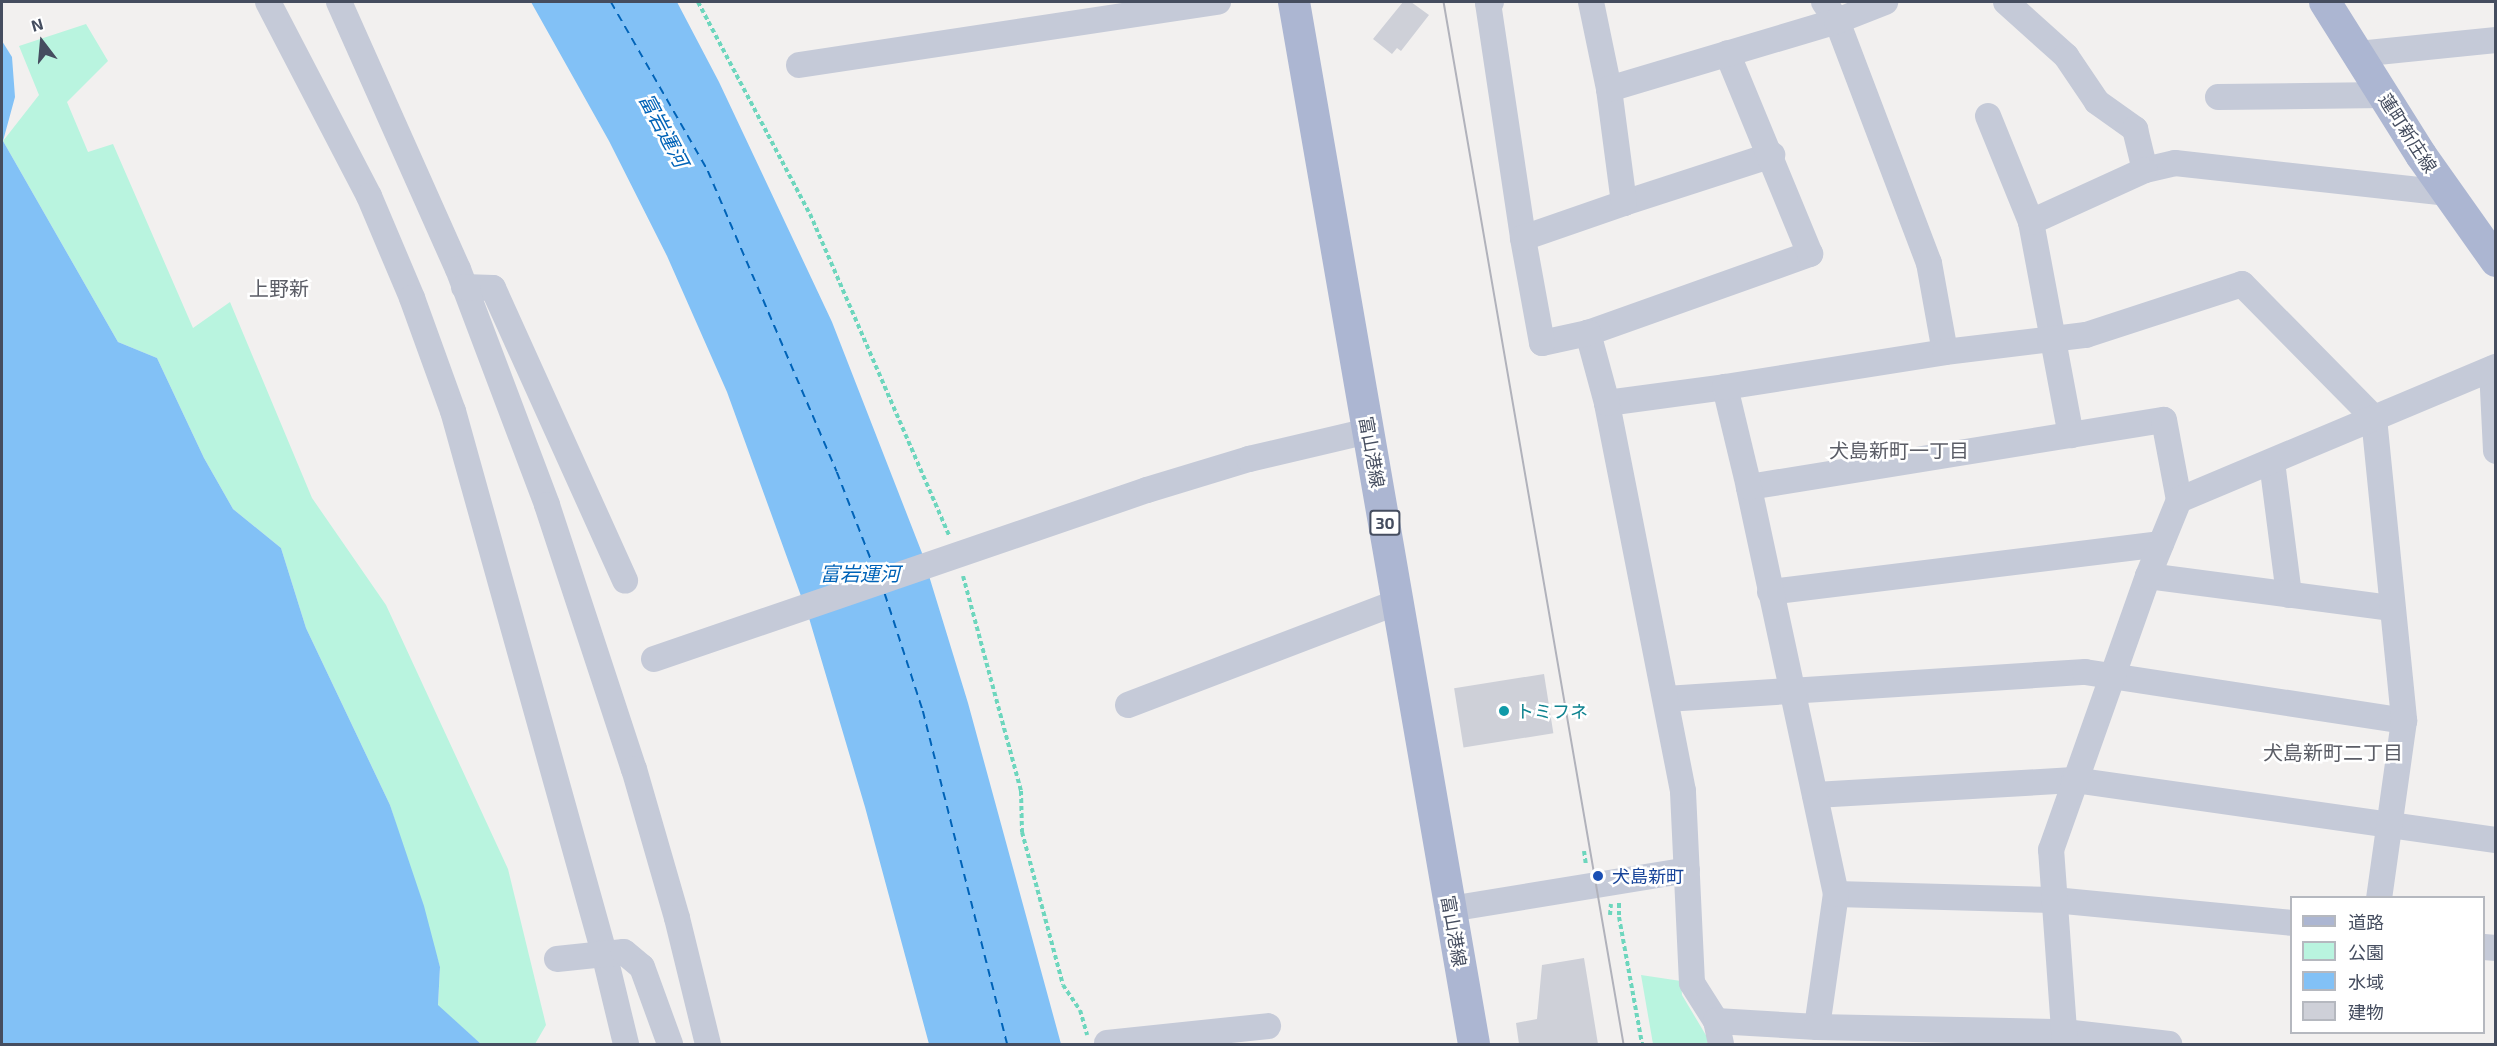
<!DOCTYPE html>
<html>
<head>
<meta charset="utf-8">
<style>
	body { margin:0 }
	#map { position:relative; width:2497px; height:1046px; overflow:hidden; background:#f2f0ef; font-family:"Exo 2","Noto Sans JP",sans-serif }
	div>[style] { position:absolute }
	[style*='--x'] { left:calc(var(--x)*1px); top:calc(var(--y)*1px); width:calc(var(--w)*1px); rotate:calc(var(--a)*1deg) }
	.green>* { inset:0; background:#b9f4df }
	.water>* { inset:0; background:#82c1f6 }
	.ferry>* { height:1.5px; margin-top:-0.75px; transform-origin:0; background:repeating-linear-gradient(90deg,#0063b8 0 8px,transparent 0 14px) }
	.building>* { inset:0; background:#ced0d8; transform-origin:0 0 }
	.path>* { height:4px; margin-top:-2px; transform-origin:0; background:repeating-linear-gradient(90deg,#6dd6bd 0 4.5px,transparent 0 7.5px) }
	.minor>* { height:26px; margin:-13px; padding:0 13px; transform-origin:13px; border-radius:13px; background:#c5cad8 }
	.major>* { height:32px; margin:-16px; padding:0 16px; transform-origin:16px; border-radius:16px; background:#acb6d2 }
	.tram>* { height:1.5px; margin:-0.75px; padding:0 0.75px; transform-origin:0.75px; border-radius:0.75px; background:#b1b2bb }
	.dots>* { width:16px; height:16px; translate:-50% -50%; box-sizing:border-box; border:3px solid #fff; border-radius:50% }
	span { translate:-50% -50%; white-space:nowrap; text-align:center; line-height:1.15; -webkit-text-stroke:5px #fff; paint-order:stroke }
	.shield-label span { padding:2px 4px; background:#fff; border:2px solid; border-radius:4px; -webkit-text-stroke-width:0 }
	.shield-label { font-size:16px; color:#454d5f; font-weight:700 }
	.street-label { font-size:18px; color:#454d5f }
	.culture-label { font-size:18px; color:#0d838f }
	.left { translate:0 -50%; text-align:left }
	.transit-label { font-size:18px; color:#164399 }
	.water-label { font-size:20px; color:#0063b8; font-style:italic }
	.neighbourhood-label { font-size:20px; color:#5b5d66 }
	.frame { position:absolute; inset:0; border:3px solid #454d5f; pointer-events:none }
	.legend { position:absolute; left:2290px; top:896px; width:195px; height:138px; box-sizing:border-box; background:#fff; border:2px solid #b5b8bf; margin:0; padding:8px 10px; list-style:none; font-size:18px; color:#454d5f }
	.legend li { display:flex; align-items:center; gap:12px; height:30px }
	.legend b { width:30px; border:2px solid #b5b8bf }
	.north { position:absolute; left:12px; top:12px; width:60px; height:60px; -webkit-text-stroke:4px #fff; paint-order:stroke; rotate:344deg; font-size:16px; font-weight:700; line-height:24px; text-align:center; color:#454d5f }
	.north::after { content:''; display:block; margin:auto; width:21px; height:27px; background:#454d5f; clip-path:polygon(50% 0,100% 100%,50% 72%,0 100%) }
</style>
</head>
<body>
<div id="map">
	<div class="green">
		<div style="clip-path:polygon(86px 24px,108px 61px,67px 102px,88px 152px,113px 144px,193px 328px,230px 302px,312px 498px,386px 605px,508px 869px,546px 1025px,535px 1044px,481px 1044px,438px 1006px,440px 967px,390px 805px,306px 628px,281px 548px,233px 509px,204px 458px,157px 358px,118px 342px,3px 141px,39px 95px,19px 46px)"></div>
		<div style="clip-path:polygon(1641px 975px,1681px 981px,1682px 995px,1707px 1037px,1708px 1044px,1653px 1044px)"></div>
	</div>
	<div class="water">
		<div style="clip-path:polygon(531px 2px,677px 2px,719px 82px,832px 322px,922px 553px,968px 703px,1061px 1044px,929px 1044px,865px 807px,809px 618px,727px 392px,667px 256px,609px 141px)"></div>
		<div style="clip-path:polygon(2px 41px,12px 57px,15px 97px,3px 141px,118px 342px,157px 358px,204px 458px,233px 509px,281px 548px,306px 628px,390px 805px,424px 906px,440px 967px,438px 1005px,481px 1044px,2px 1044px)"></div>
	</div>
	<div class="ferry">
		<div style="--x:611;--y:2;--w:195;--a:60.1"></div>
		<div style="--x:708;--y:171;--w:327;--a:66.8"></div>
		<div style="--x:837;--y:472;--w:105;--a:68.8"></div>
		<div style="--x:885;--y:594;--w:123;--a:72"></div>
		<div style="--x:923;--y:711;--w:343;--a:75.8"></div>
	</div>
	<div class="building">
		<div style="clip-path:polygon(1403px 2px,1411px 2px,1429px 15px,1401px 51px,1397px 48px,1392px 54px,1373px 39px)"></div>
		<div style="left:1544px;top:674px;width:60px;height:91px;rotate:81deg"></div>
		<div style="clip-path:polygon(1584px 958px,1598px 1044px,1519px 1044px,1516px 1023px,1537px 1019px,1542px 965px)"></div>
	</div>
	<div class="path">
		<div style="--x:698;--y:2;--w:240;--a:62.2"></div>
		<div style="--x:810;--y:214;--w:350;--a:66.6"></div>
		<div style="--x:963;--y:576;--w:223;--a:74.9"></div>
		<div style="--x:1021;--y:791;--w:41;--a:88.6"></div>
		<div style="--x:1022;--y:832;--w:158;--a:75"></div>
		<div style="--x:1063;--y:985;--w:30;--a:56"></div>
		<div style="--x:1080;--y:1010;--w:26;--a:74"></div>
		<div style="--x:1584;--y:851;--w:14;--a:82"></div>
		<div style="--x:1619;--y:903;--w:14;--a:90"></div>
		<div style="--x:1619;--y:917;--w:129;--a:79.7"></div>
		<div style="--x:1610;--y:915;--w:11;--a:-85"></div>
	</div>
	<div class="minor">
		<div style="--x:268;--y:2;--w:219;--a:62.5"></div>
		<div style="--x:369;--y:196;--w:111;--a:67.1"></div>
		<div style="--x:412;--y:298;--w:120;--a:70.1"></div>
		<div style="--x:453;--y:411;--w:563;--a:74.43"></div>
		<div style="--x:604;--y:953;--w:94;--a:76.4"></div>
		<div style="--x:339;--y:2;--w:292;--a:66"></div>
		<div style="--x:458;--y:269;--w:252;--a:69.3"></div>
		<div style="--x:547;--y:505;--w:278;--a:71.8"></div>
		<div style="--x:634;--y:769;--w:155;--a:73.9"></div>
		<div style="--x:677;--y:918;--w:130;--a:76.2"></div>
		<div style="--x:1491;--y:2;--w:3;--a:162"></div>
		<div style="--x:1488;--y:3;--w:238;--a:81.5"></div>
		<div style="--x:1591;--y:2;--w:89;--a:78.3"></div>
		<div style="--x:1824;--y:2;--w:23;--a:56"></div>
		<div style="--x:1837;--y:21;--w:259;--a:69.2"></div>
		<div style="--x:1929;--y:263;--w:90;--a:79.8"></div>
		<div style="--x:2006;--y:2;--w:81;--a:42"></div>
		<div style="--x:2066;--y:56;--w:55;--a:56"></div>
		<div style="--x:2097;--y:102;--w:47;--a:35.4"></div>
		<div style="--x:2135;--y:129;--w:42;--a:76.3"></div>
		<div style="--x:2145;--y:170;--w:31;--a:-13"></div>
		<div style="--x:2175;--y:163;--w:275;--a:6.3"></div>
		<div style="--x:2358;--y:54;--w:139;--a:-5.8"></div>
		<div style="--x:799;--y:65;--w:424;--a:-8.6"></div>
		<div style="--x:2218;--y:97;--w:166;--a:-0.7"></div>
		<div style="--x:1988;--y:116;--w:114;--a:67.9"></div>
		<div style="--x:2031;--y:222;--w:217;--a:79.4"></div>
		<div style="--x:1624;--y:203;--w:156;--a:-18"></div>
		<div style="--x:2031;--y:222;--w:125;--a:-24.5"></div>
		<div style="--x:464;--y:287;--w:29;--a:2"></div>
		<div style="--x:493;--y:288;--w:321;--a:65.7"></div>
		<div style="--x:1588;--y:333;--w:236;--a:-19.6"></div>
		<div style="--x:1810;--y:254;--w:217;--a:-112.4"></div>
		<div style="--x:2492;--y:369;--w:82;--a:87.2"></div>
		<div style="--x:1607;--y:403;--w:119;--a:-7.7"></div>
		<div style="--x:2272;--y:462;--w:134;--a:82.7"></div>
		<div style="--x:1749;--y:487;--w:420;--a:-9.2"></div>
		<div style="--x:2164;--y:420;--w:81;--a:79.4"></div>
		<div style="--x:2148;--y:576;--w:246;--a:7.5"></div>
		<div style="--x:1770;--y:592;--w:394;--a:-7"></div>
		<div style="--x:654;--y:659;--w:521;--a:-18.92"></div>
		<div style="--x:1147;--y:490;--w:107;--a:-16.9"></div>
		<div style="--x:1249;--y:459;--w:122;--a:-13.2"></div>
		<div style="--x:1666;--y:699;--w:420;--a:-3.7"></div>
		<div style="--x:2085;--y:672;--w:323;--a:8.7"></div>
		<div style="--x:1128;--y:705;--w:289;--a:-20.9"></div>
		<div style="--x:1815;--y:795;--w:259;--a:-3.3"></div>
		<div style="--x:2074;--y:780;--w:426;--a:8.1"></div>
		<div style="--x:1836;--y:894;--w:218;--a:1.6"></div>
		<div style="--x:2054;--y:900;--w:239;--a:5.5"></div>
		<div style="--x:1450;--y:909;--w:240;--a:-9.3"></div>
		<div style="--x:2484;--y:947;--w:12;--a:5"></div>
		<div style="--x:557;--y:959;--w:67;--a:-6"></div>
		<div style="--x:624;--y:952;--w:23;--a:40"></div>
		<div style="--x:642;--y:967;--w:82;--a:70"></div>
		<div style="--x:1716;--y:1021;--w:45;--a:-122.3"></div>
		<div style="--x:1692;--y:983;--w:192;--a:-92.7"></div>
		<div style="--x:1683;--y:791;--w:395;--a:-101.1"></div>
		<div style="--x:1607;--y:403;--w:73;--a:-105.2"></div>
		<div style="--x:1588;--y:333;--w:47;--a:167.7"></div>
		<div style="--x:1542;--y:343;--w:107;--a:-100.3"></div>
		<div style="--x:1523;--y:238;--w:107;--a:-19.1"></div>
		<div style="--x:1624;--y:203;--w:115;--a:-97.5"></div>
		<div style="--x:1609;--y:89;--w:238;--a:-16.6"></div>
		<div style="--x:1837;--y:21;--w:52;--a:-21.6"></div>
		<div style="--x:1817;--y:1027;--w:134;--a:-81.9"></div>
		<div style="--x:1836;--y:894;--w:416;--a:-102.1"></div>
		<div style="--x:1749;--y:487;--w:103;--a:-103.5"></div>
		<div style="--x:1725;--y:387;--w:223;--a:-9"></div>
		<div style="--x:1945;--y:352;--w:142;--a:-6.9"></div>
		<div style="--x:2086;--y:335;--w:164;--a:-18.1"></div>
		<div style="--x:2242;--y:284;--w:188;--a:45.4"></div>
		<div style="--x:2374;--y:418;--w:304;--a:84.3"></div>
		<div style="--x:2404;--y:721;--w:179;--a:98"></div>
		<div style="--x:1107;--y:1043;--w:162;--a:-6"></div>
		<div style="--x:1721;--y:1044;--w:24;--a:-102"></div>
		<div style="--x:1716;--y:1021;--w:101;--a:3.4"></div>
		<div style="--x:1817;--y:1027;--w:247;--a:1.2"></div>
		<div style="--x:2064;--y:1032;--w:106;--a:6.5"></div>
		<div style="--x:2065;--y:1044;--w:195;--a:-94.1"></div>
		<div style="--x:2051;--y:850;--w:291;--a:-70.5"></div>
		<div style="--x:2148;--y:576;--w:82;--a:-67.8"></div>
		<div style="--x:2179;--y:500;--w:344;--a:-22.8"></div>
	</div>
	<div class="major">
		<div style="--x:1294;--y:2;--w:1057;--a:80.2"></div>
		<div style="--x:2325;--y:2;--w:181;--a:57.9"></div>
		<div style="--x:2421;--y:155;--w:130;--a:54.7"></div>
	</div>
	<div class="tram">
		<div style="--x:1444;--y:2;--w:1057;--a:80.2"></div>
	</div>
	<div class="dots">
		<div style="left:1504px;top:711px;background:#0f9aa8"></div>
		<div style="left:1598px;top:876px;background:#1a4fb4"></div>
	</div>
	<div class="shield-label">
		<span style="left:1385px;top:523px">30</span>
	</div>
	<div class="street-label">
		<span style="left:2408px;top:133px;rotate:57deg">蓮町新庄線</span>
		<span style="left:1372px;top:452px;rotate:80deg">富山港線</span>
		<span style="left:1454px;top:931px;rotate:80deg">富山港線</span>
	</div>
	<div class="culture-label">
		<span class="left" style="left:1516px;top:711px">トミフネ</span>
	</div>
	<div class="transit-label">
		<span class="left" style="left:1612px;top:876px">犬島新町</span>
	</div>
	<div class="water-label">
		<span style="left:664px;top:130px;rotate:62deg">富岩運河</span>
		<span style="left:860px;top:573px">富岩運河</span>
	</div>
	<div class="neighbourhood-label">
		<span style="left:279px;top:288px">上野新</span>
		<span style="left:1899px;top:450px">犬島新町一丁目</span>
		<span style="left:2333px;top:752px">犬島新町二丁目</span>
	</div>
	<div class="frame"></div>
	<ul class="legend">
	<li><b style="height:8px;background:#acb6d2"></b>道路</li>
	<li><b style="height:16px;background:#b9f4df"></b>公園</li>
	<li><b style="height:16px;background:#82c1f6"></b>水域</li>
	<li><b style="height:16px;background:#ced0d8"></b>建物</li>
	</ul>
	<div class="north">N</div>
</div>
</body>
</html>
